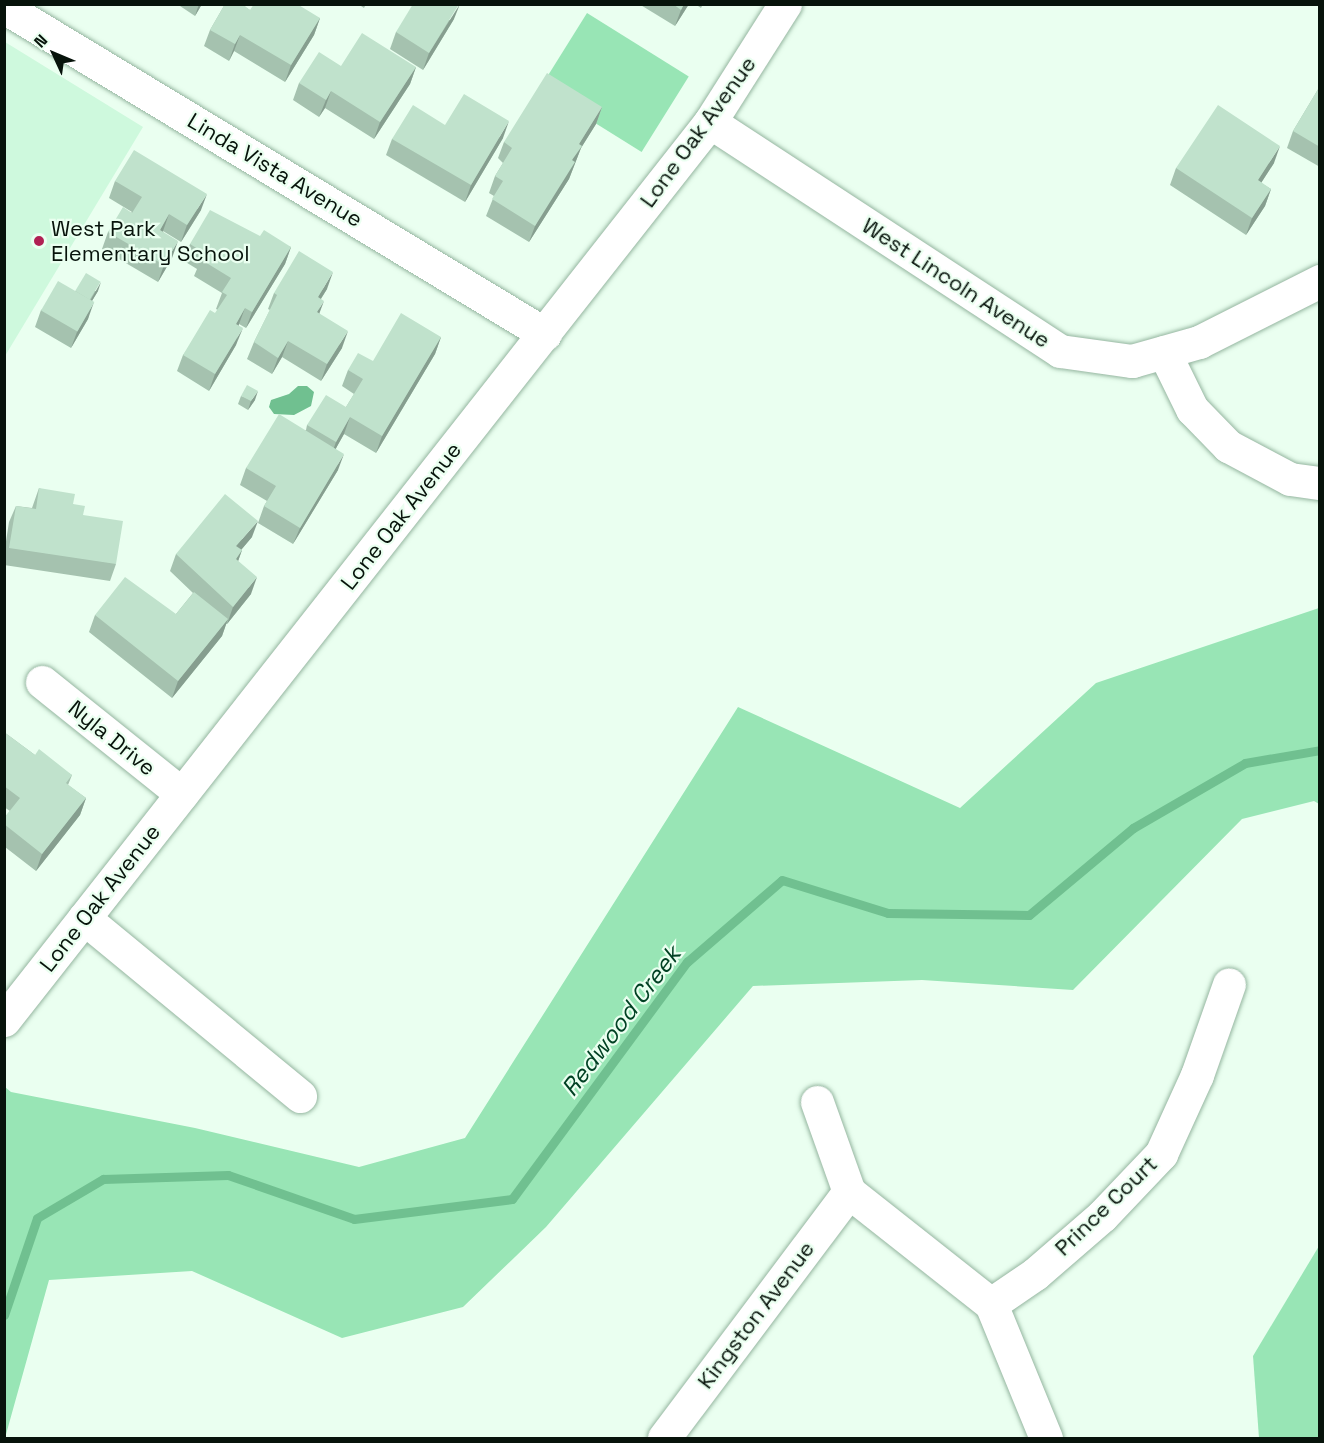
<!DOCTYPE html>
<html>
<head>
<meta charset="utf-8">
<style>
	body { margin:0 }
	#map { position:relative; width:1324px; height:1443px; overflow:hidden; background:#eafff0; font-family:"Space Grotesk",sans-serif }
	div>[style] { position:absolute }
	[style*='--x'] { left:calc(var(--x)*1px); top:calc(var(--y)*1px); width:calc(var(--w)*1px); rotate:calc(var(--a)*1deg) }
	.built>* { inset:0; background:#cef9dd }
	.green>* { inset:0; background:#98e5b5; transform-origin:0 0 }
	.water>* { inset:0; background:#70c090 }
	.stream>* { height:9px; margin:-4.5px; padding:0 4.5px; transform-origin:4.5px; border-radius:4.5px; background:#70c090 }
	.roads { filter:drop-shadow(0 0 2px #95b6a0) drop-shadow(0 0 2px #95b6a0) }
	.minor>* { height:33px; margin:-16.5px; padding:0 16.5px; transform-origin:16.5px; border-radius:16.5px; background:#fff }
	.wall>* { inset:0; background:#a5c2af }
	.shaded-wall>* { inset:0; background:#869e8f }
	.building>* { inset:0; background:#c0e2cc; transform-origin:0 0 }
	.dots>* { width:16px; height:16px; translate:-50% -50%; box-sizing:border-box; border:3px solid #eafff0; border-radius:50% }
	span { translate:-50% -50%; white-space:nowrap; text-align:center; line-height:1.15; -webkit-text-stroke:4.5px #eafff0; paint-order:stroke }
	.street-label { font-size:22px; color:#07130b }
	.poi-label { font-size:22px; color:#07130b }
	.left { translate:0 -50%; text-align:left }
	.water-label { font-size:24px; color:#004123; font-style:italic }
	.frame { position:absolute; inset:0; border:6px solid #07130b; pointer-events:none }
	.north { position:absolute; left:24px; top:24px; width:60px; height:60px; -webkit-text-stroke:4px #eafff0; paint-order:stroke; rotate:314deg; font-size:16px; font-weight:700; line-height:24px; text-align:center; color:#07130b }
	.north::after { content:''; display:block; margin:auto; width:21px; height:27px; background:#07130b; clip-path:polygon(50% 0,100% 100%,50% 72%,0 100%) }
</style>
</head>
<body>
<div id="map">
	<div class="built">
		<div style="clip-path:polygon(5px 42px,143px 127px,5px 356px)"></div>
	</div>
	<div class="green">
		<div style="left:587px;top:13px;width:120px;height:89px;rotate:32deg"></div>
		<div style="clip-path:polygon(1319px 608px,1319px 804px,1314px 801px,1242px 819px,1073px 990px,922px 980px,753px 986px,546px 1227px,463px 1307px,342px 1338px,192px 1271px,49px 1280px,5px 1438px,5px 1087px,11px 1092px,195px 1128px,359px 1167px,465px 1138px,738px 707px,960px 808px,1096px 683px)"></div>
		<div style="clip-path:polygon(1319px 1246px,1319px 1438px,1259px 1438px,1253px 1356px)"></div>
	</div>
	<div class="water">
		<div style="clip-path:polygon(298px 386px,307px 386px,314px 392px,311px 406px,294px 415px,274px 414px,269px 407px,271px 400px,289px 394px)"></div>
	</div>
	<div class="stream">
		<div style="--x:4;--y:1315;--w:102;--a:-71.2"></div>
		<div style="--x:37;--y:1218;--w:77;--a:-30.6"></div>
		<div style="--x:103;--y:1179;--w:125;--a:-1.8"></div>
		<div style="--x:228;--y:1175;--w:133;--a:19.2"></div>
		<div style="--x:354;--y:1219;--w:159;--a:-7.2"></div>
		<div style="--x:512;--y:1199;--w:295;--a:-53.6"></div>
		<div style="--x:687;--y:962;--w:125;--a:-40.8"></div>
		<div style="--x:782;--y:880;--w:111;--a:17.3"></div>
		<div style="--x:888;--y:913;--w:141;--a:0.8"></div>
		<div style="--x:1029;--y:915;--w:136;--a:-39.9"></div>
		<div style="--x:1133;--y:828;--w:129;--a:-30.1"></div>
		<div style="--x:1245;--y:763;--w:76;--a:-9.8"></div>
	</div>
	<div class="roads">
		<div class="minor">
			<div style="--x:4;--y:7;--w:632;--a:31.15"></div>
			<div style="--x:710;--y:122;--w:418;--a:33.2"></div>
			<div style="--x:1060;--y:351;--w:73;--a:7.9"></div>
			<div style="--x:1132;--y:361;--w:70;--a:-15.8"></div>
			<div style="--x:1199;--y:342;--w:136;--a:-26.8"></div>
			<div style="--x:1164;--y:352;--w:64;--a:63.8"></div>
			<div style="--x:1192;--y:409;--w:52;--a:45.8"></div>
			<div style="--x:1228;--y:446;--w:70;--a:28"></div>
			<div style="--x:1290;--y:479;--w:30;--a:8"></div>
			<div style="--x:42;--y:682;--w:179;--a:38.7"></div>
			<div style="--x:84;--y:918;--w:280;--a:39.5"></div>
			<div style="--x:4;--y:1020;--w:1142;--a:-51.83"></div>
			<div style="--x:710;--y:122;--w:140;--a:-57.6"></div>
			<div style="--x:817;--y:1102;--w:96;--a:70.4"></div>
			<div style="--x:849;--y:1192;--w:181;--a:38.3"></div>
			<div style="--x:991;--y:1304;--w:145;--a:67.7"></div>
			<div style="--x:991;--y:1304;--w:53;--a:-34.3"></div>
			<div style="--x:1035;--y:1274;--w:89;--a:-40.9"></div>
			<div style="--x:1102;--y:1216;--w:86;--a:-46.4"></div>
			<div style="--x:1161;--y:1154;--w:87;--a:-65.5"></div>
			<div style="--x:1197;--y:1075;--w:96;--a:-70.6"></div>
			<div style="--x:664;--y:1438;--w:308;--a:-53.1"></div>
		</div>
	</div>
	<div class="wall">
		<div style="clip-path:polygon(177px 4px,202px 4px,195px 16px)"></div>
		<div style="clip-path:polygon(225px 4px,246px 4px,245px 7px,250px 10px,320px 18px,314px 35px,285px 82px,234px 51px,229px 61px,204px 46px,210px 30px)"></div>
		<div style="clip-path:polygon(358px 4px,366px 4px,364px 8px)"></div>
		<div style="clip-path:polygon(639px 4px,689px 4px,675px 26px)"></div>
		<div style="clip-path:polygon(695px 4px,703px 4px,701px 8px)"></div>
		<div style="clip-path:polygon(454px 19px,423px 70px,390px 49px,396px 32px)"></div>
		<div style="clip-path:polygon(341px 66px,416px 67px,410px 84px,374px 139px,325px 108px,319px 117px,293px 100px,299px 83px)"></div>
		<div style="clip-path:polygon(1320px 86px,1320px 167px,1287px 148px,1293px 131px)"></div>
		<div style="clip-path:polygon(602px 107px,596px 124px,581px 148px,569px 179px,529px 242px,486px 216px,494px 196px,489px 193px,495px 176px,503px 163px,498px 158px,504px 142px)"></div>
		<div style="clip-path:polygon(445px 125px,503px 138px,465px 202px,386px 155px,392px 139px)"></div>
		<div style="clip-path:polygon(1274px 163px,1261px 183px,1271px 189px,1265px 206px,1246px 235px,1170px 185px,1176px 168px)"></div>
		<div style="clip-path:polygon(115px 181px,201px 210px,181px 242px,163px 231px,172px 258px,158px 282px,102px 249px,108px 232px,132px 212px,109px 198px)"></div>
		<div style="clip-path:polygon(260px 236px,291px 247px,285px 264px,246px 328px,239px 324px,239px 326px,236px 345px,209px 391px,177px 371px,183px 355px,218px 310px,216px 309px,222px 293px,194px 276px,197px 269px,184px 261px,190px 244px)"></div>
		<div style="clip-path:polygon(327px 289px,321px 299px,319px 313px,342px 348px,321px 381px,282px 357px,272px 374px,247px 359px,254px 342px,270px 310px,268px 309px,274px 293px)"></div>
		<div style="clip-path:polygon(75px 291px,98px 291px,92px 301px,88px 319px,71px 348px,35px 327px,41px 310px)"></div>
		<div style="clip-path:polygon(441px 337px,435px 354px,376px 453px,344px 434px,336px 448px,338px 470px,293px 544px,258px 523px,264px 506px,267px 501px,240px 485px,246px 468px,306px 430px,307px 425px,346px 407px,354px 394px,342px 386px,348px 370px)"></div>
		<div style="clip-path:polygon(241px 396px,255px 400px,248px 410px,238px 404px)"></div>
		<div style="clip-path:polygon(39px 488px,73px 504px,83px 515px,116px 564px,110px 581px,4px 565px,4px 554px,9px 522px,16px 506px,32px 508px)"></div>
		<div style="clip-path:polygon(252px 537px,241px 550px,242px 550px,238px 561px,251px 594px,227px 624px,226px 624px,222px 636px,172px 698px,89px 632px,95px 615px,176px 614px,193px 593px,170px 571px,176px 554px)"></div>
		<div style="clip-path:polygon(4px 732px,35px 755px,72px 775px,68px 785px,86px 798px,80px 815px,36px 871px,5px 847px,4px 849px,4px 818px,10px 811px,4px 807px)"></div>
	</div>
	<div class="shaded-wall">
		<div style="clip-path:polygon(199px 4px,202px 4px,195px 16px)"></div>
		<div style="clip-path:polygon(460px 4px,454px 19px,423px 70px,429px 53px)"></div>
		<div style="clip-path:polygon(684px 4px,689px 4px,675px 26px,681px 10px)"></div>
		<div style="clip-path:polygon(320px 18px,314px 35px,285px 82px,291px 65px)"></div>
		<div style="clip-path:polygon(240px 35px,234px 51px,229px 61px,235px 44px)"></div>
		<div style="clip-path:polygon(416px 67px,410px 84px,374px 139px,380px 122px)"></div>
		<div style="clip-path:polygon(331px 91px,325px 108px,319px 117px,326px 100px)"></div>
		<div style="clip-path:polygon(602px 107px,596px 124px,581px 148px,569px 179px,529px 242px,535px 226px,572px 160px,579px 144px)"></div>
		<div style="clip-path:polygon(509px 121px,503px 138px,465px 202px,471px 185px)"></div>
		<div style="clip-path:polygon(1280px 146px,1274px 163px,1252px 197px,1258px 180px)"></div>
		<div style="clip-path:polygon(1271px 189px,1265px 206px,1246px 235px,1252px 218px)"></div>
		<div style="clip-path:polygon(207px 194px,201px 210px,181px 242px,187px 225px)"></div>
		<div style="clip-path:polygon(169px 214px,163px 231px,154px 247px,160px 230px)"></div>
		<div style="clip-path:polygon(178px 241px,172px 258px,158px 282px,164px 265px)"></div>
		<div style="clip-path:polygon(291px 247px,285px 264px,246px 328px,252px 312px)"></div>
		<div style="clip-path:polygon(333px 272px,327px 289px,311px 314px,318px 297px)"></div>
		<div style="clip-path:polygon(101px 282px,98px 291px,87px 309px,90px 301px)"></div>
		<div style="clip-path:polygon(324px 301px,318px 317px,317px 312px)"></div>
		<div style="clip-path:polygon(94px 302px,88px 319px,71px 348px,77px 332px)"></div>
		<div style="clip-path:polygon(245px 308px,239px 324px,230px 341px,236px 324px)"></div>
		<div style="clip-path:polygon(243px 328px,236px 345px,209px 391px,215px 374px)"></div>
		<div style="clip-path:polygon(348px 331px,342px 348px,321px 381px,327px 364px)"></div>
		<div style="clip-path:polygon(441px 337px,435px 354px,376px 453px,382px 436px)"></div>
		<div style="clip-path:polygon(288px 341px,282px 357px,272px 374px,278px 358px)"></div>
		<div style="clip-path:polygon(258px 391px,255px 400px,248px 410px,251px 401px)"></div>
		<div style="clip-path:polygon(350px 417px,344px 434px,330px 459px,336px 442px)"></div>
		<div style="clip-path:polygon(344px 454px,338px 470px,293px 544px,300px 528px)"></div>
		<div style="clip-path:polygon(258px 521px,252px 537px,230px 563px,236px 546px)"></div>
		<div style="clip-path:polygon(242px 550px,236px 567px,236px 559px)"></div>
		<div style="clip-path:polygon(257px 577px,251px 594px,227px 624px,233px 607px)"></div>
		<div style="clip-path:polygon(228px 619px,222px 636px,172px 698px,178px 681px)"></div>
		<div style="clip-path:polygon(86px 798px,80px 815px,36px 871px,42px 854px)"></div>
	</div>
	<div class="building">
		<div style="clip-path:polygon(225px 4px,242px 4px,250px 10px,254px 4px,297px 4px,320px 18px,291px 65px,240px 35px,235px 44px,210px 30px)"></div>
		<div style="clip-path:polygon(413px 4px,459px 4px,429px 53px,396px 32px)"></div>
		<div style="clip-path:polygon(673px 4px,684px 4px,681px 10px)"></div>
		<div style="clip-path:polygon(362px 33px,416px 67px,380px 122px,331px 91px,326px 100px,299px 83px,319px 52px,341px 66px)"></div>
		<div style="clip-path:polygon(547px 73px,602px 107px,579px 144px,582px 146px,572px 160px,575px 162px,535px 226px,492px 199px,503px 181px,495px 176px,512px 148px,504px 142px)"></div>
		<div style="clip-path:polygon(1320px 86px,1320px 147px,1293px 131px)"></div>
		<div style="clip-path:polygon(464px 94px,509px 121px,471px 185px,392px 139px,413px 105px,445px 125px)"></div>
		<div style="clip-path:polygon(1218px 105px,1280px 146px,1258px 180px,1271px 189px,1252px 218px,1176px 168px)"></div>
		<div style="clip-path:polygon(134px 150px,207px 194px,187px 225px,169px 214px,160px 230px,178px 241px,164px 265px,108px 232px,123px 207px,132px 213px,142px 197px,115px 181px)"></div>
		<div style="clip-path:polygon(210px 210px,260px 236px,264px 230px,291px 247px,252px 312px,245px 308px,236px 324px,243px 328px,215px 374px,183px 355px,210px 310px,215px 313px,227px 295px,222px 292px,231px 278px,200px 259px,204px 253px,190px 244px)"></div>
		<div style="clip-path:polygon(299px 251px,333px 272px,318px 297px,324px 301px,317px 312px,348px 331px,327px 364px,288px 341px,278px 358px,254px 342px,277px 295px,274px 293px)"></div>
		<div style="left:86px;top:273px;width:17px;height:21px;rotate:31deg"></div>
		<div style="left:58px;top:281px;width:42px;height:34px;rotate:30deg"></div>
		<div style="clip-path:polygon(401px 313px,441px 337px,382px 436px,350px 417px,336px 442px,307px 425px,326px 395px,346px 407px,363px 379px,348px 370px,358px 353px,373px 361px)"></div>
		<div style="clip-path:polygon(247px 385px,258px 391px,251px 401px,241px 396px)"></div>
		<div style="clip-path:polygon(279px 414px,344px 454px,300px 528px,264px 506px,276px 486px,246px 468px)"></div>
		<div style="clip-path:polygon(39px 488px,75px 494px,73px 504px,85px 506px,83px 515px,123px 521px,116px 564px,9px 548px,16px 506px,36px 509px)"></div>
		<div style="clip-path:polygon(225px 494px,258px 521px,236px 546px,242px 550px,236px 559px,257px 577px,233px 607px,176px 554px)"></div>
		<div style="clip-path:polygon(125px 577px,176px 614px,194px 592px,228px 619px,178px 681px,95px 615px)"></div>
		<div style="clip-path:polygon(4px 732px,35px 755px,39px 749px,72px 775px,66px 783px,86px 798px,42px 854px,4px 824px,4px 818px,20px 798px,4px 786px)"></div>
	</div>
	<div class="dots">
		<div style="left:39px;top:241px;background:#b02053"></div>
	</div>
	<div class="street-label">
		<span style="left:698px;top:132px;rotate:-54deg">Lone Oak Avenue</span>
		<span style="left:275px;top:170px;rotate:31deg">Linda Vista Avenue</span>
		<span style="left:956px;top:283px;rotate:33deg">West Lincoln Avenue</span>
		<span style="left:401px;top:516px;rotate:-52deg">Lone Oak Avenue</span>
		<span style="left:112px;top:738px;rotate:39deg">Nyla Drive</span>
		<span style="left:100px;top:898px;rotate:-52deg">Lone Oak Avenue</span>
		<span style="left:1106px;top:1206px;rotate:-44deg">Prince Court</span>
		<span style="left:756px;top:1315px;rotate:-53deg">Kingston Avenue</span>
	</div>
	<div class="poi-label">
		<span class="left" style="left:51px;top:241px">West Park<br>Elementary School</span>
	</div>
	<div class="water-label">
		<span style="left:621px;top:1021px;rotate:-53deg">Redwood Creek</span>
	</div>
	<div class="frame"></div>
	<div class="north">N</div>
</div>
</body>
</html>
